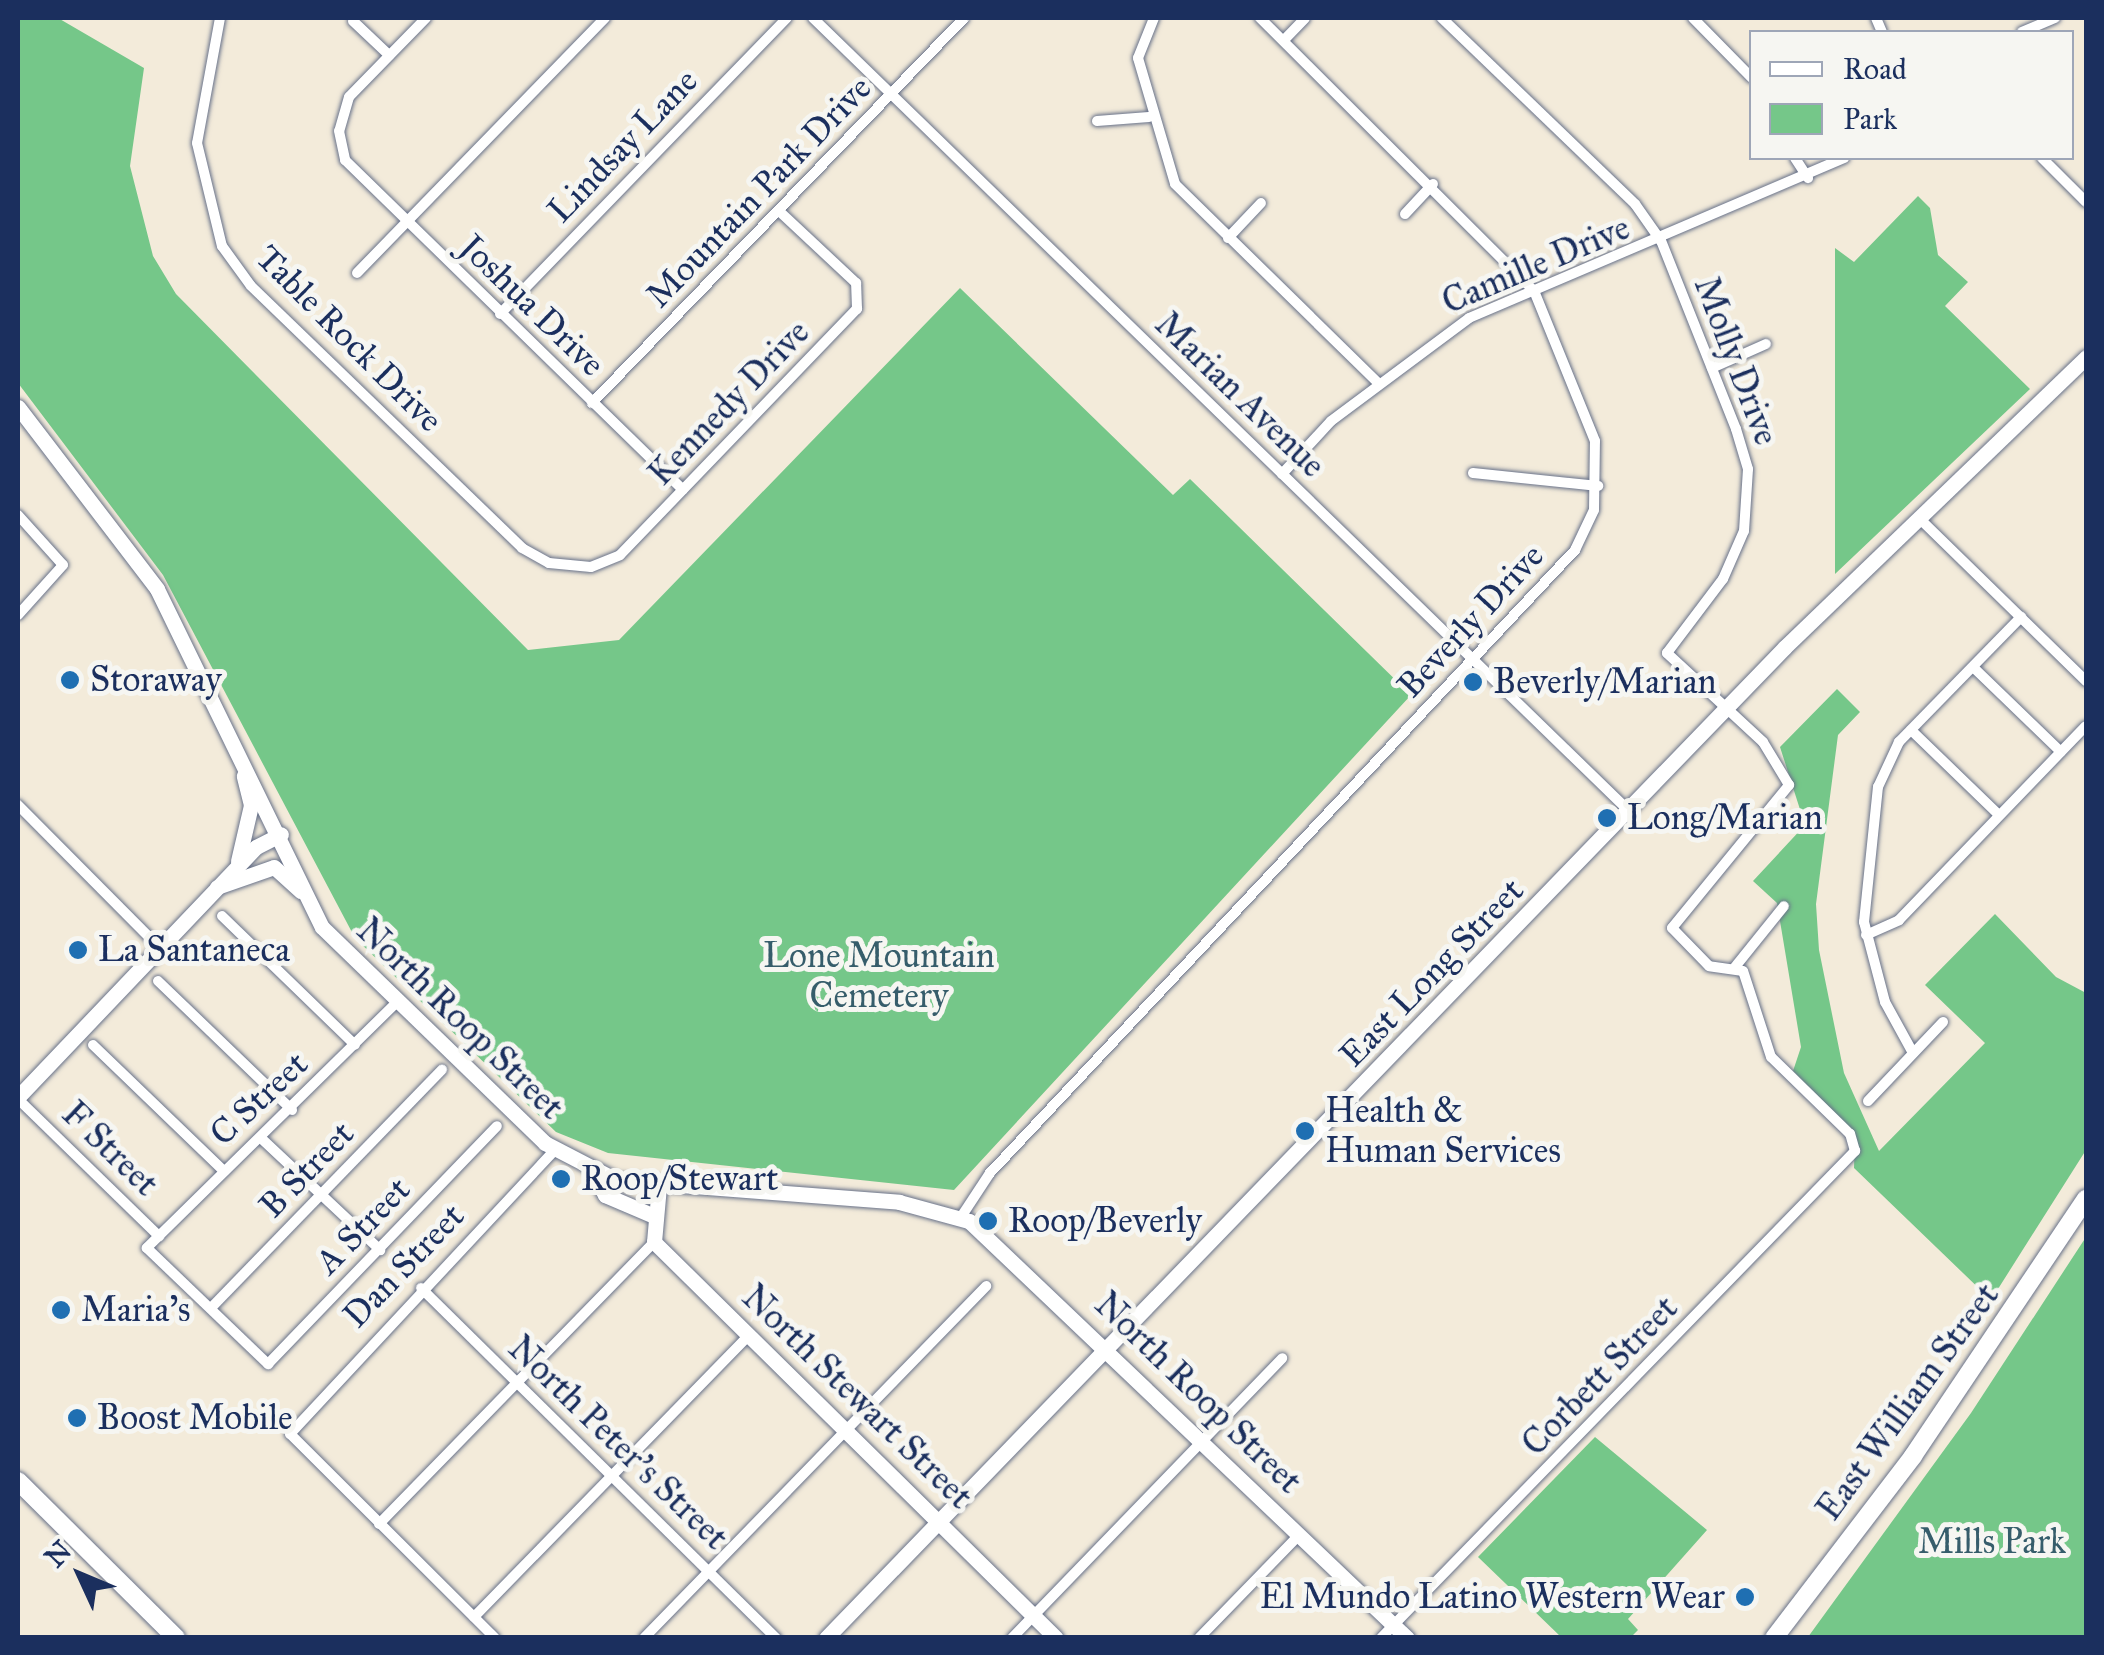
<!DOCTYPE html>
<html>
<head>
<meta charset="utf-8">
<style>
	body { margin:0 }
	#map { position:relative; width:2104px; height:1655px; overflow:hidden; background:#f3ebda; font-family:"IM FELL Great Primer",serif }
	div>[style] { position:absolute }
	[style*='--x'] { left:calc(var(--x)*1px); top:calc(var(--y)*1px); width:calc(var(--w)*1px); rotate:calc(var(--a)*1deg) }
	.green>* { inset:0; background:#75c789 }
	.roads { filter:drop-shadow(0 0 2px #677189) drop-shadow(0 0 2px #677189) }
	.street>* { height:10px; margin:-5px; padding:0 5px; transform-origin:5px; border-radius:5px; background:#fff }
	.secondary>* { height:15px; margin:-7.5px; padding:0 7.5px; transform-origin:7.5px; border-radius:7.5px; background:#fff }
	.primary>* { height:18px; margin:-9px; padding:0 9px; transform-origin:9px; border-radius:9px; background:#fff }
	.dots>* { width:28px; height:28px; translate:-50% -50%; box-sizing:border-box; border:5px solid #f6f6f2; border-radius:50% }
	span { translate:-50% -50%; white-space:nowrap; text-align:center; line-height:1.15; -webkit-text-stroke:10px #f6f6f2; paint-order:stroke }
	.street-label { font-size:35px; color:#1b2f5e }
	.poi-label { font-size:35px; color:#1b2f5e }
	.left { translate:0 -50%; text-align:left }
	.right { translate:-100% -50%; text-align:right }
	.park-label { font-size:35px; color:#365d6b }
	.frame { position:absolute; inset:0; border:20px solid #1b2f5e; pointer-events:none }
	.legend { position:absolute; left:1749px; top:30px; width:325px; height:130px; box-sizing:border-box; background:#f6f6f2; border:2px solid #9ea6b7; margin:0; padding:12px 18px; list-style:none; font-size:30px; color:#1b2f5e }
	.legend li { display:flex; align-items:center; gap:20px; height:50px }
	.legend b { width:50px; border:2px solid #9ea6b7 }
	.north { position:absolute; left:30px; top:1525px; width:100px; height:100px; -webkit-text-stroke:8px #f6f6f2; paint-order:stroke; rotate:314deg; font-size:28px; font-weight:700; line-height:40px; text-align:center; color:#1b2f5e }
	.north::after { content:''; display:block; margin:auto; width:35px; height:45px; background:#1b2f5e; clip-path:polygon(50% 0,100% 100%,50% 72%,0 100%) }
</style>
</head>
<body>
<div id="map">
	<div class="green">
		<div style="clip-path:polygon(18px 18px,58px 18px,144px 68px,130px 166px,153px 256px,176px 294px,528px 650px,619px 640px,960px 288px,1173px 495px,1190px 479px,1411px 695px,954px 1190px,608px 1153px,556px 1132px,355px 938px,163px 575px,18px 383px)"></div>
		<div style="clip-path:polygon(1918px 196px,1930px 208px,1938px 255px,1968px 282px,1945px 306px,2030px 389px,1835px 574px,1835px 248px,1854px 262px)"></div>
		<div style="clip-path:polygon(1837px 689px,1860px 712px,1838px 735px,1816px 904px,1819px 950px,1844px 1073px,1879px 1151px,1985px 1043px,1925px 985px,1995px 914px,2056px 977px,2086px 993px,2086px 1150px,1991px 1300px,1854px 1168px,1855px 1134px,1793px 1071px,1801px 1047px,1777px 903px,1753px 881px,1805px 825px,1780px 747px)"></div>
		<div style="clip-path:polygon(2086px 1237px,2086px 1637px,1808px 1637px,1971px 1413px)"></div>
		<div style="clip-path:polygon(1595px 1437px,1707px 1530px,1628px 1619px,1638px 1630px,1631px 1637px,1561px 1637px,1478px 1557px)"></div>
	</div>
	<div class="roads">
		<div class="street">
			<div style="--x:220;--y:18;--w:127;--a:100.4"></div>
			<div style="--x:197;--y:143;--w:106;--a:76.4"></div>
			<div style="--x:222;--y:246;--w:49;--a:54.1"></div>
			<div style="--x:251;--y:286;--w:377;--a:44"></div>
			<div style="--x:522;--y:548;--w:31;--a:29"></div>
			<div style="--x:549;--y:563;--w:42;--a:5.4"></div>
			<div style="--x:591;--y:567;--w:31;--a:-22"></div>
			<div style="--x:620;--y:555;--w:342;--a:-46.1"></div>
			<div style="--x:857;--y:309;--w:26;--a:-92"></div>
			<div style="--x:856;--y:283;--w:105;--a:-136.9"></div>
			<div style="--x:426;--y:18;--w:110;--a:134.3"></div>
			<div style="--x:349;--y:97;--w:35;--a:106"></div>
			<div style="--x:339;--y:131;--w:30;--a:78"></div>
			<div style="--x:345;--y:160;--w:472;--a:44.3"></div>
			<div style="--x:813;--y:18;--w:1138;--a:44.18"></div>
			<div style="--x:1154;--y:18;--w:43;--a:111.8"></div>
			<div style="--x:1138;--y:58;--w:131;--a:73.6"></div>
			<div style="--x:1175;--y:184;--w:284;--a:44.4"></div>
			<div style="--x:1693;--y:18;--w:84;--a:45.5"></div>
			<div style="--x:1876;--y:18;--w:15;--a:67"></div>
			<div style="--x:353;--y:21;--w:50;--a:43.4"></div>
			<div style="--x:2022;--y:32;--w:36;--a:-23"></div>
			<div style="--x:1284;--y:40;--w:30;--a:-46"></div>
			<div style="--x:1097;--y:121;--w:52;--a:-4.4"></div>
			<div style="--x:1795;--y:158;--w:24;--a:57"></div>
			<div style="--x:2042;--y:158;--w:62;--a:45"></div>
			<div style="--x:1405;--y:214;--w:41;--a:-47"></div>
			<div style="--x:1228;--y:238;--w:48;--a:-46.7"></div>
			<div style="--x:357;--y:273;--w:356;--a:-45.8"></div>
			<div style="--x:500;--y:314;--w:412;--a:-45.9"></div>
			<div style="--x:1712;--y:368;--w:59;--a:-24"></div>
			<div style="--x:592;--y:403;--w:535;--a:-45.98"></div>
			<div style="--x:1473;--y:473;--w:126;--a:5.9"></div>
			<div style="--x:1282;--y:474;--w:72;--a:-47.2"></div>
			<div style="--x:1331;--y:421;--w:172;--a:-36.7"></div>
			<div style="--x:1469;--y:318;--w:408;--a:-23.1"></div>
			<div style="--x:18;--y:515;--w:67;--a:48"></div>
			<div style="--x:63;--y:565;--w:67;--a:132"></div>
			<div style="--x:1921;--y:520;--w:231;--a:44.3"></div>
			<div style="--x:1973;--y:667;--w:122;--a:44"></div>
			<div style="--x:1911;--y:730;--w:122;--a:44"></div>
			<div style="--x:18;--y:805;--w:202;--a:45.2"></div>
			<div style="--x:222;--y:916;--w:185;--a:44.1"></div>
			<div style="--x:1866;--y:935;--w:36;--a:-24"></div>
			<div style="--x:1899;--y:920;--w:269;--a:-46.1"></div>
			<div style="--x:1735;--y:967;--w:78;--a:-51.2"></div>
			<div style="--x:158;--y:981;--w:186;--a:43.9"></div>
			<div style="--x:397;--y:1002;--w:351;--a:135.5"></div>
			<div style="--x:147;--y:1248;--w:168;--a:43.8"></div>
			<div style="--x:268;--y:1364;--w:330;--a:-46.1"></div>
			<div style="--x:93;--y:1045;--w:180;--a:43.9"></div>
			<div style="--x:1913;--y:1053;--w:58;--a:-118.8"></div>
			<div style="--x:1885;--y:1002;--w:83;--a:-104.7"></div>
			<div style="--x:1864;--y:922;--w:136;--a:-84.1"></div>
			<div style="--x:1878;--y:787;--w:50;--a:-65"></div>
			<div style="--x:1899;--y:742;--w:175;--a:-45.7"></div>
			<div style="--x:18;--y:1099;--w:197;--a:44.2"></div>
			<div style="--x:1868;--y:1101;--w:109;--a:-46.5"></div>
			<div style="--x:263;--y:1140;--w:161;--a:43.2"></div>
			<div style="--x:961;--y:1217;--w:53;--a:-56.6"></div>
			<div style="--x:990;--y:1173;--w:855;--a:-46.8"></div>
			<div style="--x:1575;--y:550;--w:44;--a:-64.6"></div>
			<div style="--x:1594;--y:510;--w:69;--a:-89.2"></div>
			<div style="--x:1595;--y:441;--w:162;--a:-112.1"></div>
			<div style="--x:1534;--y:291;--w:387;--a:-135.1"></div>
			<div style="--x:421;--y:1288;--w:499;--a:44.6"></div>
			<div style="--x:211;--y:1308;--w:332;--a:-45.9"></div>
			<div style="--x:379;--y:1524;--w:394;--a:-45.7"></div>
			<div style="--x:474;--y:1617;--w:394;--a:-45.7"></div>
			<div style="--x:495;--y:1638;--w:289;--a:-135.1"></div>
			<div style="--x:290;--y:1434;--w:388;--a:-47"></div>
			<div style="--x:644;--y:1638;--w:491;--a:-45.8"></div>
			<div style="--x:1012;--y:1638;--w:389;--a:-46"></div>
			<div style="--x:1199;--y:1638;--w:145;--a:-45.8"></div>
			<div style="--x:1381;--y:1638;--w:680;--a:-45.78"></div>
			<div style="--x:1855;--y:1151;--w:18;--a:-106"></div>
			<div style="--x:1850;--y:1134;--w:110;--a:-135.7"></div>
			<div style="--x:1771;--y:1057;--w:90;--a:-108"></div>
			<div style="--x:1743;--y:971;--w:34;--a:-172"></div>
			<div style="--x:1709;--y:966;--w:53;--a:-134.2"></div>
			<div style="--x:1672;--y:928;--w:185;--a:-50.7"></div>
			<div style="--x:1789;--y:785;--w:50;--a:-121.2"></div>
			<div style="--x:1763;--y:742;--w:131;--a:-137.2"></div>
			<div style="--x:1667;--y:653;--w:93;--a:-52.9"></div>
			<div style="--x:1723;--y:579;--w:52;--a:-66.4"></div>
			<div style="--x:1744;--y:531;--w:62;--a:-86.3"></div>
			<div style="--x:1748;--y:469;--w:42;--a:-106.7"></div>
			<div style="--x:1736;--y:429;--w:202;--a:-111.7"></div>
			<div style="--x:1661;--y:241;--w:45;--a:-125.1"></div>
			<div style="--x:1635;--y:204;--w:268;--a:-136.1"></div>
		</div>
		<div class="secondary">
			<div style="--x:18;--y:407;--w:229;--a:52.6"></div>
			<div style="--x:157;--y:589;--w:376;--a:64"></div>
			<div style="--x:322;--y:927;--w:310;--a:44.1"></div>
			<div style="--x:545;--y:1143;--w:80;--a:27.5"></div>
			<div style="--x:616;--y:1180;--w:284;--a:4.4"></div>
			<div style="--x:899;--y:1202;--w:73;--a:15.2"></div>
			<div style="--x:969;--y:1221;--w:605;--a:43.59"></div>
			<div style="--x:238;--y:861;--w:57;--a:-76.9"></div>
			<div style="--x:251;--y:805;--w:30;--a:-104"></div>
			<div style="--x:217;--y:887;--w:60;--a:-19.3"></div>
			<div style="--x:274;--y:867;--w:36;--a:42"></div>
			<div style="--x:18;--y:1097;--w:345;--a:-46.4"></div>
			<div style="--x:256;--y:847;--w:28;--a:-27"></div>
			<div style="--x:594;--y:1175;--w:23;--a:61"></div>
			<div style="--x:605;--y:1195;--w:53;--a:23.2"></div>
			<div style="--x:659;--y:1186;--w:56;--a:95.1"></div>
			<div style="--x:654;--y:1242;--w:564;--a:44.57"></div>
			<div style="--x:826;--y:1638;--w:1379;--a:-45.94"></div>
			<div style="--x:1785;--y:647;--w:418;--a:-43.9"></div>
		</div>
		<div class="primary">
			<div style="--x:18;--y:1481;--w:223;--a:44.8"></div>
			<div style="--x:1774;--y:1638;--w:229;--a:-52.6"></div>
			<div style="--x:1913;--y:1456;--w:310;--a:-56.1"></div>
		</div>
	</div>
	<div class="dots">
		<div style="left:70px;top:680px;background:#1f6fb2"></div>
		<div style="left:1473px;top:682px;background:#1f6fb2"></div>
		<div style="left:1607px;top:818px;background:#1f6fb2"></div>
		<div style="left:78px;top:950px;background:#1f6fb2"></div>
		<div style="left:1305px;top:1131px;background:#1f6fb2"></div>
		<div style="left:561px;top:1179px;background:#1f6fb2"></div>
		<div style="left:988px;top:1221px;background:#1f6fb2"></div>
		<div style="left:61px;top:1310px;background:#1f6fb2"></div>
		<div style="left:77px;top:1418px;background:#1f6fb2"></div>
		<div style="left:1745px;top:1597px;background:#1f6fb2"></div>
	</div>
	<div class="street-label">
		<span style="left:623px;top:146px;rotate:-46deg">Lindsay Lane</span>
		<span style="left:759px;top:192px;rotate:-46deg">Mountain Park Drive</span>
		<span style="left:1536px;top:265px;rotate:-23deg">Camille Drive</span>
		<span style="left:532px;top:306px;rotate:44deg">Joshua Drive</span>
		<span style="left:349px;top:339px;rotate:45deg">Table Rock Drive</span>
		<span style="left:1736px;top:361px;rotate:69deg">Molly Drive</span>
		<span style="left:1240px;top:395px;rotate:44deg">Marian Avenue</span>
		<span style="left:729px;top:403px;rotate:-46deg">Kennedy Drive</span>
		<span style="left:1471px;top:621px;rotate:-47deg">Beverly Drive</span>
		<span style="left:1432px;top:973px;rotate:-46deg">East Long Street</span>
		<span style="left:460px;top:1019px;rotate:44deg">North Roop Street</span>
		<span style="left:259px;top:1099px;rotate:-43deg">C Street</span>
		<span style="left:110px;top:1149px;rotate:44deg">F Street</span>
		<span style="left:307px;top:1170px;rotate:-46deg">B Street</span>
		<span style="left:363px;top:1226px;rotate:-46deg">A Street</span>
		<span style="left:404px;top:1266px;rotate:-46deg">Dan Street</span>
		<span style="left:1600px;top:1376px;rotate:-46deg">Corbett Street</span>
		<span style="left:1198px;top:1393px;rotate:44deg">North Roop Street</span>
		<span style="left:857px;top:1397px;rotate:44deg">North Stewart Street</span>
		<span style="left:1908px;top:1402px;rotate:-54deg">East William Street</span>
		<span style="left:618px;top:1443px;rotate:44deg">North Peter's Street</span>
	</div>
	<div class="poi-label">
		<span class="left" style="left:90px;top:680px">Storaway</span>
		<span class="left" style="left:1493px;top:682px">Beverly/Marian</span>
		<span class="left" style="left:1627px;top:818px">Long/Marian</span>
		<span class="left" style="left:98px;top:950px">La Santaneca</span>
		<span class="left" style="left:1325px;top:1131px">Health &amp;<br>Human Services</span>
		<span class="left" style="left:581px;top:1179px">Roop/Stewart</span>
		<span class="left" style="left:1008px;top:1221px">Roop/Beverly</span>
		<span class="left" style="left:81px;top:1310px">Maria's</span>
		<span class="left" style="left:97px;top:1418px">Boost Mobile</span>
		<span class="right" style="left:1725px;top:1597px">El Mundo Latino Western Wear</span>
	</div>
	<div class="park-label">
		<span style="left:879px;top:976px">Lone Mountain<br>Cemetery</span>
		<span style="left:1992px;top:1542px">Mills Park</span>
	</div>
	<div class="frame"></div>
	<ul class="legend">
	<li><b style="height:12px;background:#fff"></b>Road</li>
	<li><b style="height:28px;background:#75c789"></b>Park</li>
	</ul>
	<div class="north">N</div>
</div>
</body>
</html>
